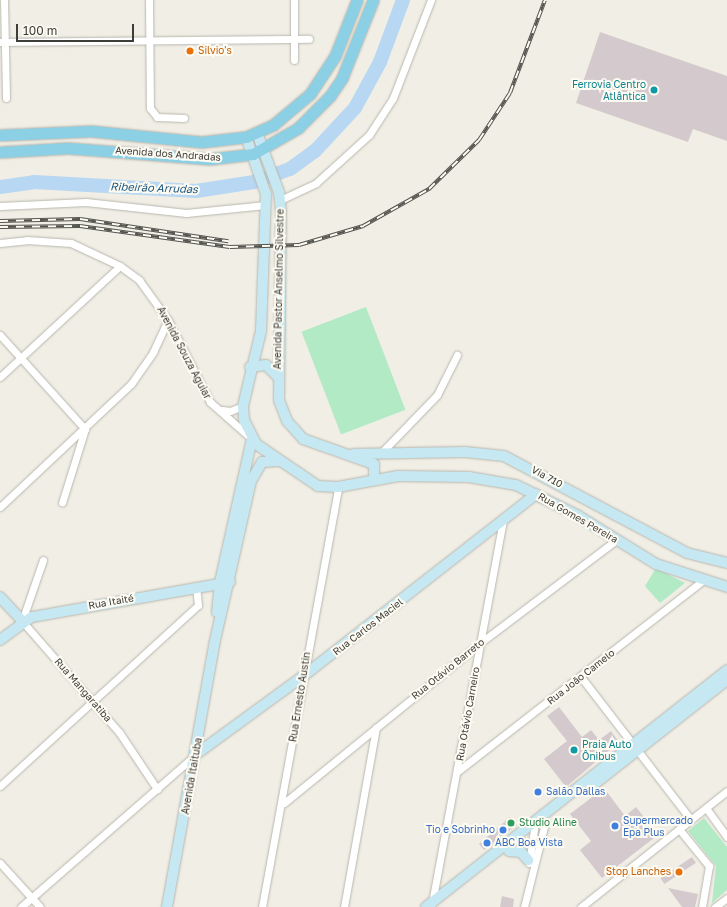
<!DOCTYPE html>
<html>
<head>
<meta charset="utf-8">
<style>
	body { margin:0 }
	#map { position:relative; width:727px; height:907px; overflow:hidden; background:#f0eee5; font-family:"Golos Text",sans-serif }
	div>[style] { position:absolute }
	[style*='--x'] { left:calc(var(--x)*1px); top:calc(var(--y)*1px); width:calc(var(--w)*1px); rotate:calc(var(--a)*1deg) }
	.green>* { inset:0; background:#b1eac4; transform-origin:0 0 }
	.river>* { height:14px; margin:-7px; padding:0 7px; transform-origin:7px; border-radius:7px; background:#b8d7f2 }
	.building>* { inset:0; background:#d4cacd; transform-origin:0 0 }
	.roads { filter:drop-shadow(0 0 1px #b8b7ae) drop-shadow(0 0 1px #b8b7ae) }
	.street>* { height:7px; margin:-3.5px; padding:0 3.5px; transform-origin:3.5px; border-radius:3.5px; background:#fff }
	.secondary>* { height:10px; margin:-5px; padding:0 5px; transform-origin:5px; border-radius:5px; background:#c6e8f3 }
	.primary>* { height:11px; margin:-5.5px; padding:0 5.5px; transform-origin:5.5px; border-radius:5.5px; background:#8cd0e6 }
	.rail>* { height:4px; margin-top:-2px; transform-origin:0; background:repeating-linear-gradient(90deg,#fdfbf2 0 8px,#555550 0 16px); box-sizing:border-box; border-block:1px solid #555550 }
	.dots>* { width:11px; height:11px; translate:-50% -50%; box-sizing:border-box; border:2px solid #fdfbf2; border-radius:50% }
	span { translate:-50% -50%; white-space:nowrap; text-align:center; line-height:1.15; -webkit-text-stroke:4px #fdfbf2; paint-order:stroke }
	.food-label { font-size:10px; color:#c56008 }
	.left { translate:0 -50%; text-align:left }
	.right { translate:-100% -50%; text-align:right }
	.culture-label { font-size:10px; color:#0d838f }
	.street-label { font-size:10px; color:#3d3d39 }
	.shop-label { font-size:10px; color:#366cbe }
	.leisure-label { font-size:10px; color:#27864d }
	.water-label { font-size:11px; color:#1c5782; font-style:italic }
	.scale { position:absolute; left:16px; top:24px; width:118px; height:18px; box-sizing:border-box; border:2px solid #3d3d39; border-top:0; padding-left:5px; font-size:12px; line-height:14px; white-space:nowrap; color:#3d3d39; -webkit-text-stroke:3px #fdfbf2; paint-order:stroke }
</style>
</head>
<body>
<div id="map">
	<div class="green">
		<div style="left:366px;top:307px;width:110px;height:69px;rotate:69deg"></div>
		<div style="clip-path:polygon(656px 568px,685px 583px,660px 603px,645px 586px)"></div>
		<div style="clip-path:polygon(704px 818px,727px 847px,727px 890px,712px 903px,716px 866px,688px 831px)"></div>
	</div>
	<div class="river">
		<div style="--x:0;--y:187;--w:34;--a:-8"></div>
		<div style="--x:34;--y:182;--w:162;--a:3.2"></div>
		<div style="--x:196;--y:191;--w:59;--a:-8.8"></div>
		<div style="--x:254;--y:182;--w:38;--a:-20"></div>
		<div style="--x:290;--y:169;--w:31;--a:-36"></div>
		<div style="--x:315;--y:151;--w:59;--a:-47.1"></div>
		<div style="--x:355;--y:108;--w:52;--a:-61.5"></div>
		<div style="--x:380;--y:62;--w:66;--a:-69.6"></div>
	</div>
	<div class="building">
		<div style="clip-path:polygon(600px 32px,727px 76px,727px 141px,693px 129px,688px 142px,576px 103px)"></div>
		<div style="clip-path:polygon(559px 707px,582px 737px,591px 730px,599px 740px,611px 731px,619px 742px,566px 787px,544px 759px,567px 741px,547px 716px)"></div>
		<div style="clip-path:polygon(604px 788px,625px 816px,636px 807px,658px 835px,602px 878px,580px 850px,591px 841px,570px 814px)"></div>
		<div style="clip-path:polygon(510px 817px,517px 825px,484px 850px,479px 844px)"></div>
		<div style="left:692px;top:857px;width:7px;height:38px;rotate:56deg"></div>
		<div style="clip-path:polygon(668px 888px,698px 894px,695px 907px,682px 907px)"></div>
		<div style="clip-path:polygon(502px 896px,514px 899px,513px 907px,500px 907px)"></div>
	</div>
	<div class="roads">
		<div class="street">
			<div style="--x:4;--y:0;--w:98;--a:88.8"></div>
			<div style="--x:149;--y:0;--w:108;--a:89.5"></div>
			<div style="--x:150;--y:108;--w:11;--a:52"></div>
			<div style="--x:157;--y:117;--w:27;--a:2"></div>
			<div style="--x:294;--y:0;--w:60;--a:90"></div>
			<div style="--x:0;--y:42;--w:309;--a:-0.6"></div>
			<div style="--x:280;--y:200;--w:40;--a:-25"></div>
			<div style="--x:316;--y:183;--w:72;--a:-42.2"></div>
			<div style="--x:369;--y:135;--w:44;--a:-57"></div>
			<div style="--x:393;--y:98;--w:105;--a:-68.8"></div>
			<div style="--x:0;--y:206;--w:86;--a:-2.7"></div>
			<div style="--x:86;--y:202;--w:101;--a:6.3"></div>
			<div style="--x:186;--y:213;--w:80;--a:-5.7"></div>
			<div style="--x:0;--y:243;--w:27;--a:-6"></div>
			<div style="--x:27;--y:240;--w:44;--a:3.9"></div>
			<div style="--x:71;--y:243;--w:54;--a:25.1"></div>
			<div style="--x:120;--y:266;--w:24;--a:36"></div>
			<div style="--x:139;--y:280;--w:49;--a:54.1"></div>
			<div style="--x:168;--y:320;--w:92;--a:62.9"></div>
			<div style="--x:210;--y:402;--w:56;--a:41.4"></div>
			<div style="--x:0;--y:335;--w:127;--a:47.9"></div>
			<div style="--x:85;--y:429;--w:77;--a:107.3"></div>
			<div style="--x:0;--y:377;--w:163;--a:-42.8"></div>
			<div style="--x:222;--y:410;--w:8;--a:7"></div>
			<div style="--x:230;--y:411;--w:14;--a:-21"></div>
			<div style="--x:381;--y:453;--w:81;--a:-46"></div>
			<div style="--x:437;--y:395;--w:45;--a:-63.4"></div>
			<div style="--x:0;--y:507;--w:180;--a:-43.2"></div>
			<div style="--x:131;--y:384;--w:39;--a:-55"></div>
			<div style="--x:153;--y:352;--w:35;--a:-65"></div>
			<div style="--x:43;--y:560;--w:65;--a:109"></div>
			<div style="--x:22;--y:621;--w:147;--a:48.9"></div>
			<div style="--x:119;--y:732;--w:69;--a:56.3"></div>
			<div style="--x:581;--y:677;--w:180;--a:52.4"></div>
			<div style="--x:458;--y:771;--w:309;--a:-37.9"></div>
			<div style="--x:0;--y:786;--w:268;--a:-42.4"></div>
			<div style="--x:198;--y:605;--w:19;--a:-96"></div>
			<div style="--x:284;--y:803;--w:253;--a:-39.2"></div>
			<div style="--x:480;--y:643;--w:171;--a:-37.1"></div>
			<div style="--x:706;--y:808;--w:36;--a:54"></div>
			<div style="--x:679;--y:829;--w:48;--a:51"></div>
			<div style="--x:709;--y:866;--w:42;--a:99.7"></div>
			<div style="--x:0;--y:863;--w:59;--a:47.7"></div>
			<div style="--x:529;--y:863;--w:40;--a:-81.5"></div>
			<div style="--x:432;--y:903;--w:389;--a:-79.5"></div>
			<div style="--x:21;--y:907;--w:230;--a:-41.1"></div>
			<div style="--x:262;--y:907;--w:427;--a:-79.7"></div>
			<div style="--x:344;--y:907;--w:182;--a:-79.9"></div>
			<div style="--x:524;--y:907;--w:87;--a:-76"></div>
			<div style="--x:581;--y:907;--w:186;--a:-38.5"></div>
			<div style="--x:715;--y:907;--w:15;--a:-37"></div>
		</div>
		<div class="secondary">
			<div style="--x:257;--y:133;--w:63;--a:69.6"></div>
			<div style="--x:279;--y:192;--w:19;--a:84"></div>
			<div style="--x:281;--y:211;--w:189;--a:90.6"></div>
			<div style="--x:279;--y:400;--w:22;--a:69"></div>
			<div style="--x:287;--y:421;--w:24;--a:48"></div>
			<div style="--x:303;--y:439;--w:75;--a:19.4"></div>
			<div style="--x:374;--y:464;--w:15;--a:90"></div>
			<div style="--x:246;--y:137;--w:60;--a:70.7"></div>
			<div style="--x:266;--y:194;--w:137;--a:92.1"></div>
			<div style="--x:261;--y:331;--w:77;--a:103.5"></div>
			<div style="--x:243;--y:406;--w:14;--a:86"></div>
			<div style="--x:244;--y:420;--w:27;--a:63"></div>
			<div style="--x:256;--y:444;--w:75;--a:34.1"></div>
			<div style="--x:318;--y:486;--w:20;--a:3"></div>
			<div style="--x:338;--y:487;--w:61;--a:-10.4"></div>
			<div style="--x:398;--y:476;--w:71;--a:0.8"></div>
			<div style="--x:469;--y:477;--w:48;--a:9.7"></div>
			<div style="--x:516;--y:485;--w:68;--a:26.2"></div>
			<div style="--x:577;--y:515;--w:93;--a:31.8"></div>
			<div style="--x:656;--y:564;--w:75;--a:17.9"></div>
			<div style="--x:250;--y:367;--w:16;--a:-7"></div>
			<div style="--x:266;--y:365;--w:17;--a:45"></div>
			<div style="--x:353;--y:454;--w:112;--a:-1"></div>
			<div style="--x:465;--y:452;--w:39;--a:6"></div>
			<div style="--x:504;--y:456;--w:207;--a:27.9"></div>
			<div style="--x:687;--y:553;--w:41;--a:14"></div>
			<div style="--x:0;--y:597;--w:33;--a:47"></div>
			<div style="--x:217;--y:612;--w:30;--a:-84"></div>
			<div style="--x:220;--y:582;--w:147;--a:-77.4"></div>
			<div style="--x:0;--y:640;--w:39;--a:-36"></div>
			<div style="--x:32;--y:617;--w:201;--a:-10"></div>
			<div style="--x:195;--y:755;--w:132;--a:-36.1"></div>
			<div style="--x:302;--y:677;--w:297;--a:-38"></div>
			<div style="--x:593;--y:785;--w:170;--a:-38.1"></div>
			<div style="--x:509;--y:851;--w:12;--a:5"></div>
			<div style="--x:521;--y:852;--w:11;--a:49"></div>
			<div style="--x:167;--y:907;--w:266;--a:-79.8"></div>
			<div style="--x:214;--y:645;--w:168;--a:-77.3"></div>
			<div style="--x:251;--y:481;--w:22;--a:-60"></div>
			<div style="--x:262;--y:462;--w:17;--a:-3"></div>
			<div style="--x:426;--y:907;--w:383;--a:-38.2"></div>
		</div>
		<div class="primary">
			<div style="--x:0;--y:135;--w:91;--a:-2.5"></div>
			<div style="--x:91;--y:131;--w:111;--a:5.7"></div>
			<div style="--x:201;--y:142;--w:45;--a:-6.3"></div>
			<div style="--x:246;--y:137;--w:30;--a:-24"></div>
			<div style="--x:273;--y:125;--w:48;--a:-40"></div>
			<div style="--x:310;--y:94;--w:45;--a:-56.7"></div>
			<div style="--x:335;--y:56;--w:60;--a:-68.6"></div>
			<div style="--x:0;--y:152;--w:68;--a:-3.4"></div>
			<div style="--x:68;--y:148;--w:142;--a:4.4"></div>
			<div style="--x:210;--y:159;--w:43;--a:-6.6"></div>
			<div style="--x:253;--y:154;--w:52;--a:-30"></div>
			<div style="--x:298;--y:128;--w:45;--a:-45"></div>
			<div style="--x:330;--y:96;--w:22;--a:-56"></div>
			<div style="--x:342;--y:78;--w:84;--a:-68.3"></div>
		</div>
	</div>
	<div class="rail">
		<div style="--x:0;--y:221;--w:80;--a:-1.4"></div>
		<div style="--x:80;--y:219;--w:150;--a:8.5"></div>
		<div style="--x:0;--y:227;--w:80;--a:-0.7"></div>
		<div style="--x:80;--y:226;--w:151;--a:8"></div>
		<div style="--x:230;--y:247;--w:69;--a:-1.7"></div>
		<div style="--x:299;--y:245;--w:67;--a:-16.5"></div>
		<div style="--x:363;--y:226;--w:76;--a:-29.3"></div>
		<div style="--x:429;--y:189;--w:70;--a:-44.4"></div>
		<div style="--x:479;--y:140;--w:56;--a:-56.6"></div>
		<div style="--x:510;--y:93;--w:99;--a:-69.4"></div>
	</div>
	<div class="dots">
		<div style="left:190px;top:51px;background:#e8710a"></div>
		<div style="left:654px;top:90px;background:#0f9aa8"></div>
		<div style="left:574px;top:750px;background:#0f9aa8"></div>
		<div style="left:538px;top:792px;background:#3f7fe0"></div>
		<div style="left:511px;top:823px;background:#2e9e5b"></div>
		<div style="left:615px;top:826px;background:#3f7fe0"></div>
		<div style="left:503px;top:830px;background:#3f7fe0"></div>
		<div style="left:487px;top:843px;background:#3f7fe0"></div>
		<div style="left:679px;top:872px;background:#e8710a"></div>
	</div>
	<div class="food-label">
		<span class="left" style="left:198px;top:51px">Silvio's</span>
		<span class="right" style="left:671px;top:872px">Stop Lanches</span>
	</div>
	<div class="culture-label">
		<span class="right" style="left:646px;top:90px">Ferrovia Centro<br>Atlântica</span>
		<span class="left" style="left:582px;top:750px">Praia Auto<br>Ônibus</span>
	</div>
	<div class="street-label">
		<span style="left:168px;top:154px;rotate:4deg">Avenida dos Andradas</span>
		<span style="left:279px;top:289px;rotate:-89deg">Avenida Pastor Anselmo Silvestre</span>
		<span style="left:184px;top:353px;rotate:62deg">Avenida Souza Aguiar</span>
		<span style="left:547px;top:477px;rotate:29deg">Via 710</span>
		<span style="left:578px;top:518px;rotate:30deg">Rua Gomes Pereira</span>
		<span style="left:111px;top:602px;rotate:-10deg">Rua Itaité</span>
		<span style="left:368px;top:627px;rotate:-38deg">Rua Carlos Maciel</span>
		<span style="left:448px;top:669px;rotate:-39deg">Rua Otávio Barreto</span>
		<span style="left:581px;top:677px;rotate:-38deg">Rua João Camelo</span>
		<span style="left:83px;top:690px;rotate:49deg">Rua Mangaratiba</span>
		<span style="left:300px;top:697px;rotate:-81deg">Rua Ernesto Austin</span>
		<span style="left:468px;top:714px;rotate:-80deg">Rua Otávio Carneiro</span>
		<span style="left:192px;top:776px;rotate:-80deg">Avenida Itaituba</span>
	</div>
	<div class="shop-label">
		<span class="left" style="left:546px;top:792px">Salão Dallas</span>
		<span class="left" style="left:623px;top:826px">Supermercado<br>Epa Plus</span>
		<span class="right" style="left:495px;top:830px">Tio e Sobrinho</span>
		<span class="left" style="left:495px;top:843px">ABC Boa Vista</span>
	</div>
	<div class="leisure-label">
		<span class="left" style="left:519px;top:823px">Studio Aline</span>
	</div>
	<div class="water-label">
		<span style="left:154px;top:188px;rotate:2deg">Ribeirão Arrudas</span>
	</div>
	<div class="scale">100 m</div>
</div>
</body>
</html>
